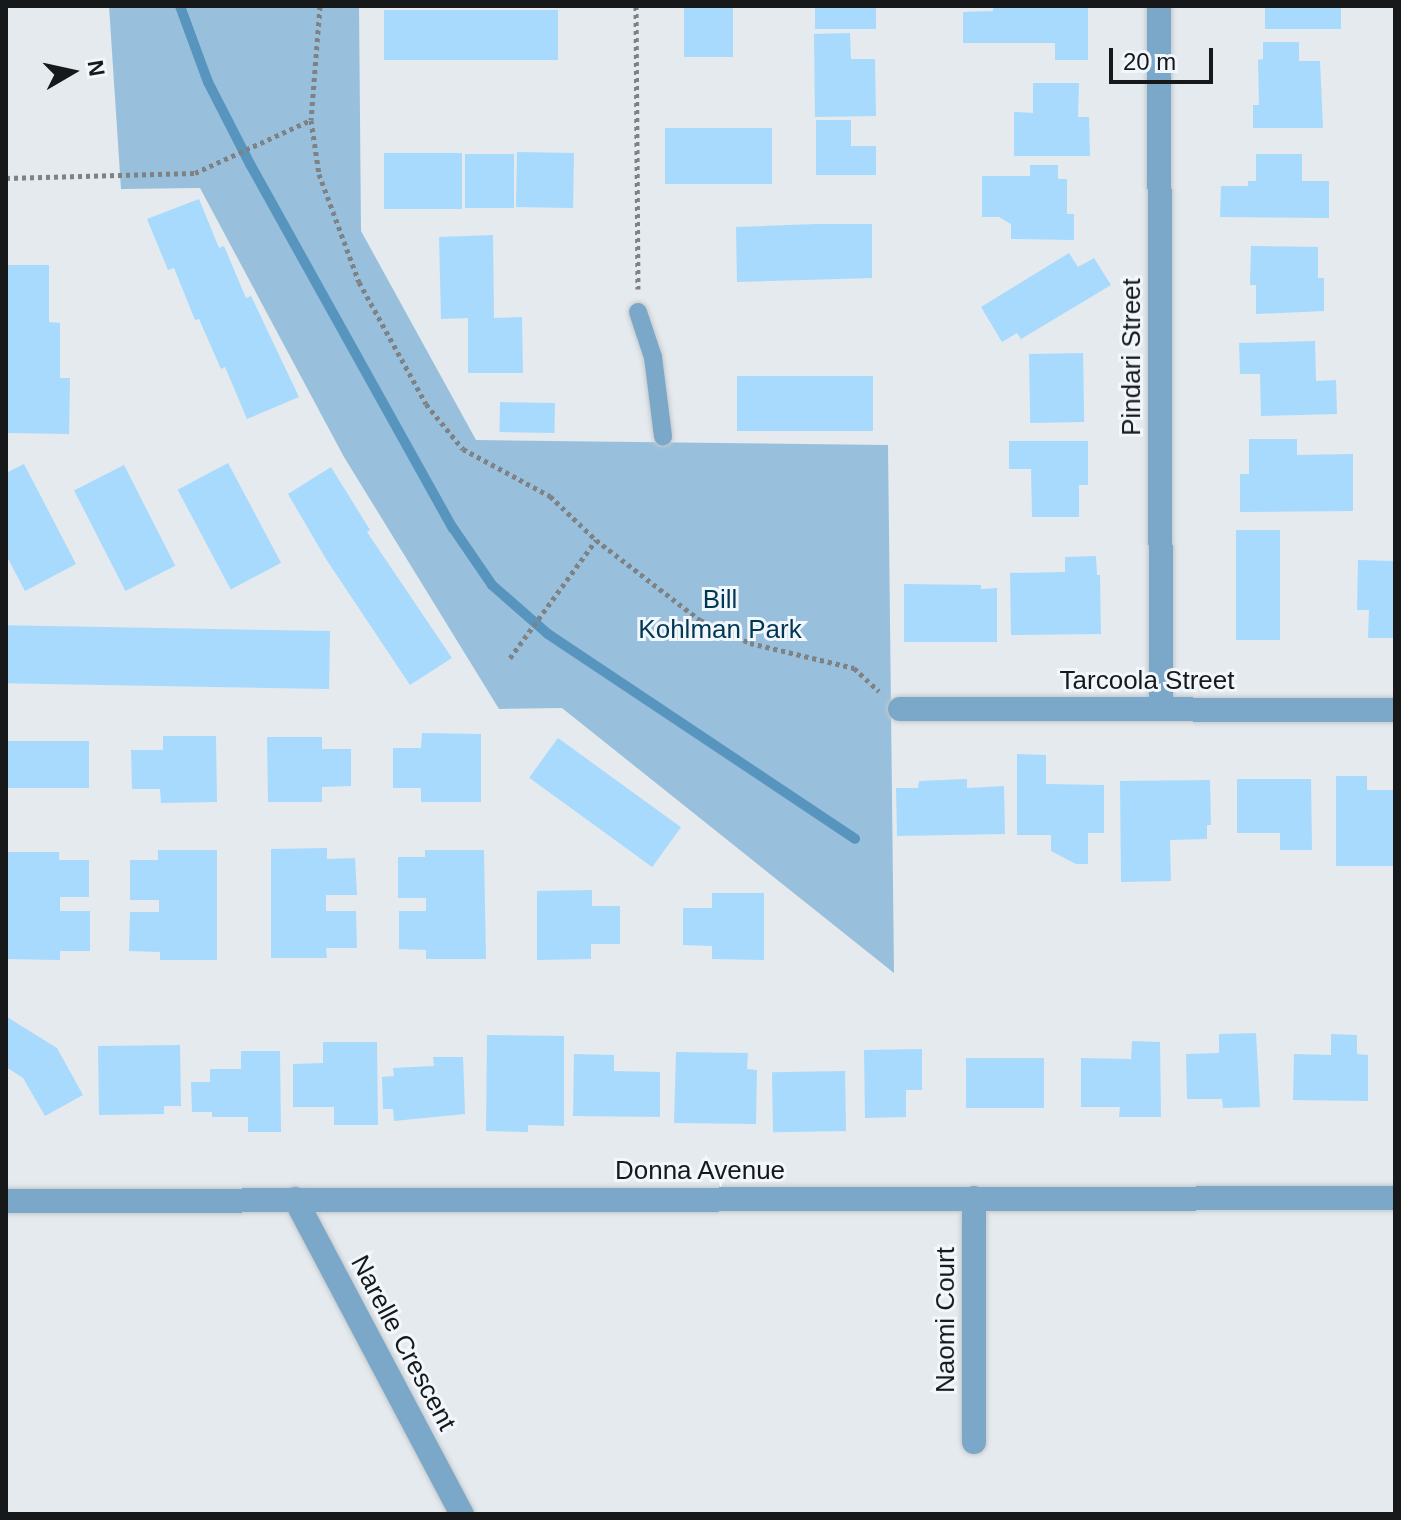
<!DOCTYPE html>
<html>
<head>
<meta charset="utf-8">
<style>
	body { margin:0 }
	#map { position:relative; width:1401px; height:1520px; overflow:hidden; background:#e4eaee; font-family:Arial,sans-serif }
	div>[style] { position:absolute }
	[style*='--x'] { left:calc(var(--x)*1px); top:calc(var(--y)*1px); width:calc(var(--w)*1px); rotate:calc(var(--a)*1deg) }
	.green>* { inset:0; background:#98c0dc }
	.stream>* { height:10px; margin:-5px; padding:0 5px; transform-origin:5px; border-radius:5px; background:#5895be }
	.building>* { inset:0; background:#a8dafd; transform-origin:0 0 }
	.path>* { height:5px; margin-top:-2.5px; transform-origin:0; background:repeating-linear-gradient(90deg,#7e8284 0 4px,transparent 0 8px) }
	.roads { filter:drop-shadow(0 0 2px #c3c8cc) drop-shadow(0 0 2px #c3c8cc) }
	.lane>* { height:18px; margin:-9px; padding:0 9px; transform-origin:9px; border-radius:9px; background:#7ba8c8 }
	.street>* { height:24px; margin:-12px; padding:0 12px; transform-origin:12px; border-radius:12px; background:#7ba8c8 }
	span { translate:-50% -50%; white-space:nowrap; text-align:center; line-height:1.15; -webkit-text-stroke:6px #f1f7fc; paint-order:stroke }
	.street-label { font-size:26px; color:#161819 }
	.park-label { font-size:26px; color:#023753 }
	.frame { position:absolute; inset:0; border:8px solid #161819; pointer-events:none }
	.north { position:absolute; left:32px; top:32px; width:80px; height:80px; -webkit-text-stroke:6px #f1f7fc; paint-order:stroke; rotate:81deg; font-size:22px; font-weight:700; line-height:32px; text-align:center; color:#161819 }
	.north::after { content:''; display:block; margin:auto; width:28px; height:36px; background:#161819; clip-path:polygon(50% 0,100% 100%,50% 72%,0 100%) }
	.scale { position:absolute; left:1109px; top:48px; width:104px; height:36px; box-sizing:border-box; border:4px solid #161819; border-top:0; padding-left:10px; font-size:24px; line-height:28px; white-space:nowrap; color:#161819; -webkit-text-stroke:6px #f1f7fc; paint-order:stroke }
</style>
</head>
<body>
<div id="map">
	<div class="green">
		<div style="clip-path:polygon(109px 6px,359px 6px,361px 231px,476px 440px,888px 445px,894px 973px,562px 708px,499px 709px,344px 457px,200px 188px,121px 189px)"></div>
	</div>
	<div class="stream">
		<div style="--x:180;--y:6;--w:81;--a:69.8"></div>
		<div style="--x:208;--y:82;--w:92;--a:62.9"></div>
		<div style="--x:250;--y:164;--w:417;--a:60.9"></div>
		<div style="--x:453;--y:528;--w:69;--a:55.6"></div>
		<div style="--x:492;--y:585;--w:74;--a:41.2"></div>
		<div style="--x:548;--y:634;--w:369;--a:33.7"></div>
	</div>
	<div class="building">
		<div style="left:684px;top:6px;width:49px;height:51px"></div>
		<div style="left:815px;top:6px;width:61px;height:23px"></div>
		<div style="clip-path:polygon(993px 6px,1088px 6px,1088px 60px,1055px 60px,1055px 43px,963px 43px,963px 12px,993px 11px)"></div>
		<div style="left:1265px;top:6px;width:76px;height:23px"></div>
		<div style="left:384px;top:10px;width:174px;height:50px"></div>
		<div style="clip-path:polygon(850px 33px,851px 59px,875px 59px,876px 116px,815px 117px,814px 34px)"></div>
		<div style="clip-path:polygon(1263px 42px,1299px 42px,1299px 61px,1320px 61px,1323px 128px,1253px 128px,1253px 105px,1259px 105px,1258px 60px,1263px 59px)"></div>
		<div style="clip-path:polygon(1033px 83px,1079px 83px,1078px 117px,1089px 117px,1090px 156px,1014px 156px,1014px 112px,1033px 113px)"></div>
		<div style="clip-path:polygon(816px 120px,851px 120px,851px 146px,876px 146px,876px 175px,816px 175px)"></div>
		<div style="left:665px;top:128px;width:107px;height:56px"></div>
		<div style="left:462px;top:153px;width:56px;height:78px;rotate:90deg"></div>
		<div style="left:574px;top:153px;width:55px;height:57px;rotate:91deg"></div>
		<div style="left:465px;top:154px;width:49px;height:54px"></div>
		<div style="clip-path:polygon(1256px 154px,1302px 154px,1302px 181px,1329px 181px,1329px 218px,1220px 217px,1221px 186px,1248px 186px,1248px 181px,1256px 181px)"></div>
		<div style="clip-path:polygon(1030px 165px,1058px 165px,1058px 179px,1067px 179px,1067px 214px,1074px 214px,1074px 240px,1011px 239px,1011px 224px,999px 217px,982px 217px,982px 176px,1030px 176px)"></div>
		<div style="clip-path:polygon(199px 199px,219px 248px,224px 246px,246px 298px,251px 296px,299px 397px,247px 419px,225px 367px,221px 369px,199px 319px,195px 320px,174px 268px,168px 270px,147px 219px)"></div>
		<div style="clip-path:polygon(816px 224px,872px 224px,872px 278px,737px 282px,736px 227px)"></div>
		<div style="clip-path:polygon(493px 235px,494px 318px,522px 317px,523px 373px,468px 373px,468px 318px,441px 319px,439px 237px)"></div>
		<div style="clip-path:polygon(1251px 246px,1318px 247px,1318px 278px,1324px 278px,1324px 311px,1256px 314px,1256px 285px,1250px 285px)"></div>
		<div style="clip-path:polygon(1069px 253px,1078px 267px,1094px 258px,1111px 285px,1021px 339px,1017px 333px,1002px 342px,981px 307px)"></div>
		<div style="clip-path:polygon(6px 265px,49px 265px,49px 322px,60px 323px,60px 378px,70px 378px,69px 434px,7px 433px)"></div>
		<div style="clip-path:polygon(1315px 341px,1316px 381px,1336px 380px,1337px 414px,1261px 416px,1260px 374px,1240px 374px,1239px 343px)"></div>
		<div style="left:1083px;top:353px;width:69px;height:54px;rotate:89deg"></div>
		<div style="left:873px;top:376px;width:55px;height:136px;rotate:90deg"></div>
		<div style="left:500px;top:402px;width:55px;height:30px;rotate:1deg"></div>
		<div style="clip-path:polygon(1249px 439px,1297px 439px,1297px 455px,1353px 454px,1353px 511px,1240px 512px,1240px 474px,1249px 474px)"></div>
		<div style="clip-path:polygon(1009px 441px,1088px 441px,1088px 485px,1079px 485px,1079px 517px,1032px 517px,1031px 469px,1009px 469px)"></div>
		<div style="left:228px;top:463px;width:113px;height:57px;rotate:62deg"></div>
		<div style="clip-path:polygon(24px 464px,76px 564px,25px 591px,6px 555px,6px 473px)"></div>
		<div style="left:124px;top:465px;width:113px;height:56px;rotate:63deg"></div>
		<div style="clip-path:polygon(331px 467px,370px 530px,367px 532px,452px 658px,410px 685px,326px 559px,288px 494px)"></div>
		<div style="left:1236px;top:530px;width:44px;height:110px"></div>
		<div style="clip-path:polygon(1096px 556px,1097px 575px,1100px 575px,1101px 634px,1011px 635px,1010px 573px,1065px 572px,1065px 557px)"></div>
		<div style="clip-path:polygon(1358px 560px,1395px 561px,1395px 638px,1368px 638px,1369px 610px,1357px 610px)"></div>
		<div style="clip-path:polygon(904px 584px,981px 585px,981px 589px,997px 588px,997px 642px,904px 642px)"></div>
		<div style="left:330px;top:631px;width:58px;height:324px;rotate:91deg"></div>
		<div style="clip-path:polygon(422px 733px,481px 734px,481px 802px,421px 802px,421px 788px,393px 788px,393px 748px,421px 748px)"></div>
		<div style="clip-path:polygon(163px 736px,216px 736px,217px 802px,161px 803px,160px 789px,132px 789px,131px 750px,163px 750px)"></div>
		<div style="clip-path:polygon(267px 737px,322px 737px,322px 749px,351px 749px,351px 786px,322px 787px,322px 802px,268px 802px)"></div>
		<div style="left:558px;top:738px;width:152px;height:49px;rotate:36deg"></div>
		<div style="left:6px;top:741px;width:83px;height:47px"></div>
		<div style="clip-path:polygon(1017px 754px,1046px 755px,1046px 784px,1104px 785px,1104px 833px,1088px 833px,1088px 864px,1076px 864px,1051px 851px,1051px 835px,1017px 835px)"></div>
		<div style="clip-path:polygon(1336px 776px,1367px 776px,1367px 790px,1395px 790px,1395px 866px,1336px 866px)"></div>
		<div style="clip-path:polygon(967px 779px,967px 788px,1004px 786px,1005px 834px,897px 836px,896px 788px,918px 788px,919px 781px)"></div>
		<div style="clip-path:polygon(1237px 779px,1311px 779px,1312px 850px,1280px 850px,1280px 833px,1237px 833px)"></div>
		<div style="clip-path:polygon(1210px 780px,1211px 825px,1207px 825px,1207px 839px,1170px 840px,1171px 881px,1121px 882px,1120px 781px)"></div>
		<div style="clip-path:polygon(327px 848px,327px 859px,355px 858px,357px 895px,326px 895px,326px 911px,356px 911px,357px 948px,326px 948px,327px 958px,271px 958px,271px 849px)"></div>
		<div style="clip-path:polygon(158px 850px,217px 850px,217px 960px,160px 960px,160px 952px,129px 951px,130px 912px,159px 912px,159px 900px,130px 900px,130px 860px,158px 860px)"></div>
		<div style="clip-path:polygon(425px 850px,484px 850px,486px 959px,426px 959px,426px 950px,399px 949px,399px 911px,426px 911px,426px 898px,398px 898px,398px 857px,425px 857px)"></div>
		<div style="clip-path:polygon(6px 852px,59px 852px,59px 860px,89px 860px,89px 897px,60px 897px,60px 911px,90px 911px,90px 951px,60px 951px,60px 960px,6px 959px)"></div>
		<div style="clip-path:polygon(592px 890px,592px 906px,620px 906px,620px 944px,591px 944px,591px 959px,537px 960px,537px 891px)"></div>
		<div style="clip-path:polygon(712px 893px,764px 893px,764px 960px,712px 959px,712px 946px,683px 945px,683px 908px,712px 908px)"></div>
		<div style="clip-path:polygon(7px 1017px,57px 1048px,83px 1095px,45px 1116px,23px 1078px,6px 1067px)"></div>
		<div style="clip-path:polygon(1256px 1033px,1260px 1107px,1223px 1108px,1222px 1099px,1187px 1099px,1186px 1054px,1219px 1053px,1219px 1034px)"></div>
		<div style="clip-path:polygon(1331px 1034px,1357px 1035px,1357px 1054px,1368px 1055px,1368px 1101px,1293px 1100px,1294px 1054px,1331px 1055px)"></div>
		<div style="clip-path:polygon(487px 1035px,564px 1036px,564px 1126px,528px 1125px,528px 1132px,486px 1131px)"></div>
		<div style="clip-path:polygon(1132px 1041px,1160px 1042px,1161px 1117px,1119px 1117px,1120px 1107px,1081px 1107px,1081px 1058px,1131px 1059px)"></div>
		<div style="clip-path:polygon(323px 1042px,377px 1042px,378px 1125px,334px 1125px,334px 1107px,293px 1107px,293px 1064px,323px 1063px)"></div>
		<div style="clip-path:polygon(180px 1045px,181px 1106px,164px 1106px,164px 1114px,99px 1115px,98px 1046px)"></div>
		<div style="clip-path:polygon(922px 1049px,922px 1090px,906px 1090px,906px 1117px,865px 1118px,864px 1050px)"></div>
		<div style="clip-path:polygon(241px 1051px,280px 1051px,281px 1132px,248px 1132px,248px 1117px,212px 1117px,212px 1112px,192px 1112px,191px 1082px,210px 1082px,210px 1069px,241px 1069px)"></div>
		<div style="clip-path:polygon(676px 1052px,748px 1053px,747px 1069px,757px 1070px,756px 1124px,674px 1123px)"></div>
		<div style="clip-path:polygon(574px 1054px,614px 1055px,614px 1071px,660px 1072px,660px 1117px,573px 1116px)"></div>
		<div style="clip-path:polygon(433px 1057px,463px 1057px,465px 1114px,394px 1121px,393px 1109px,383px 1109px,382px 1077px,394px 1076px,393px 1068px,434px 1066px)"></div>
		<div style="left:966px;top:1058px;width:78px;height:50px"></div>
		<div style="left:845px;top:1071px;width:60px;height:73px;rotate:89deg"></div>
	</div>
	<div class="path">
		<div style="--x:320;--y:6;--w:114;--a:94.5"></div>
		<div style="--x:311;--y:120;--w:55;--a:81.6"></div>
		<div style="--x:319;--y:174;--w:115;--a:69.7"></div>
		<div style="--x:359;--y:282;--w:139;--a:61.2"></div>
		<div style="--x:426;--y:404;--w:58;--a:50.6"></div>
		<div style="--x:463;--y:449;--w:99;--a:28.4"></div>
		<div style="--x:550;--y:496;--w:64;--a:43.7"></div>
		<div style="--x:596;--y:540;--w:131;--a:37.6"></div>
		<div style="--x:700;--y:620;--w:55;--a:24.7"></div>
		<div style="--x:750;--y:643;--w:107;--a:13.5"></div>
		<div style="--x:854;--y:668;--w:34;--a:43"></div>
		<div style="--x:636;--y:6;--w:283;--a:89.6"></div>
		<div style="--x:6;--y:178;--w:189;--a:-1.5"></div>
		<div style="--x:195;--y:173;--w:128;--a:-24.6"></div>
		<div style="--x:510;--y:658;--w:146;--a:-53.9"></div>
	</div>
	<div class="roads">
		<div class="lane">
			<div style="--x:638;--y:312;--w:47;--a:71.6"></div>
			<div style="--x:653;--y:357;--w:80;--a:82.8"></div>
		</div>
		<div class="street">
			<div style="--x:1159;--y:6;--w:702;--a:89.84"></div>
			<div style="--x:900;--y:709;--w:495;--a:0.1"></div>
			<div style="--x:295;--y:1199;--w:357;--a:62.1"></div>
			<div style="--x:6;--y:1201;--w:1389;--a:-0.12"></div>
			<div style="--x:974;--y:1442;--w:244;--a:-90"></div>
		</div>
	</div>
	<div class="street-label">
		<span style="left:1132px;top:357px;rotate:-90deg">Pindari Street</span>
		<span style="left:1147px;top:681px">Tarcoola Street</span>
		<span style="left:700px;top:1171px">Donna Avenue</span>
		<span style="left:946px;top:1320px;rotate:-90deg">Naomi Court</span>
		<span style="left:403px;top:1343px;rotate:62deg">Narelle Crescent</span>
	</div>
	<div class="park-label">
		<span style="left:720px;top:615px">Bill<br>Kohlman Park</span>
	</div>
	<div class="frame"></div>
	<div class="north">N</div>
	<div class="scale">20 m</div>
</div>
</body>
</html>
